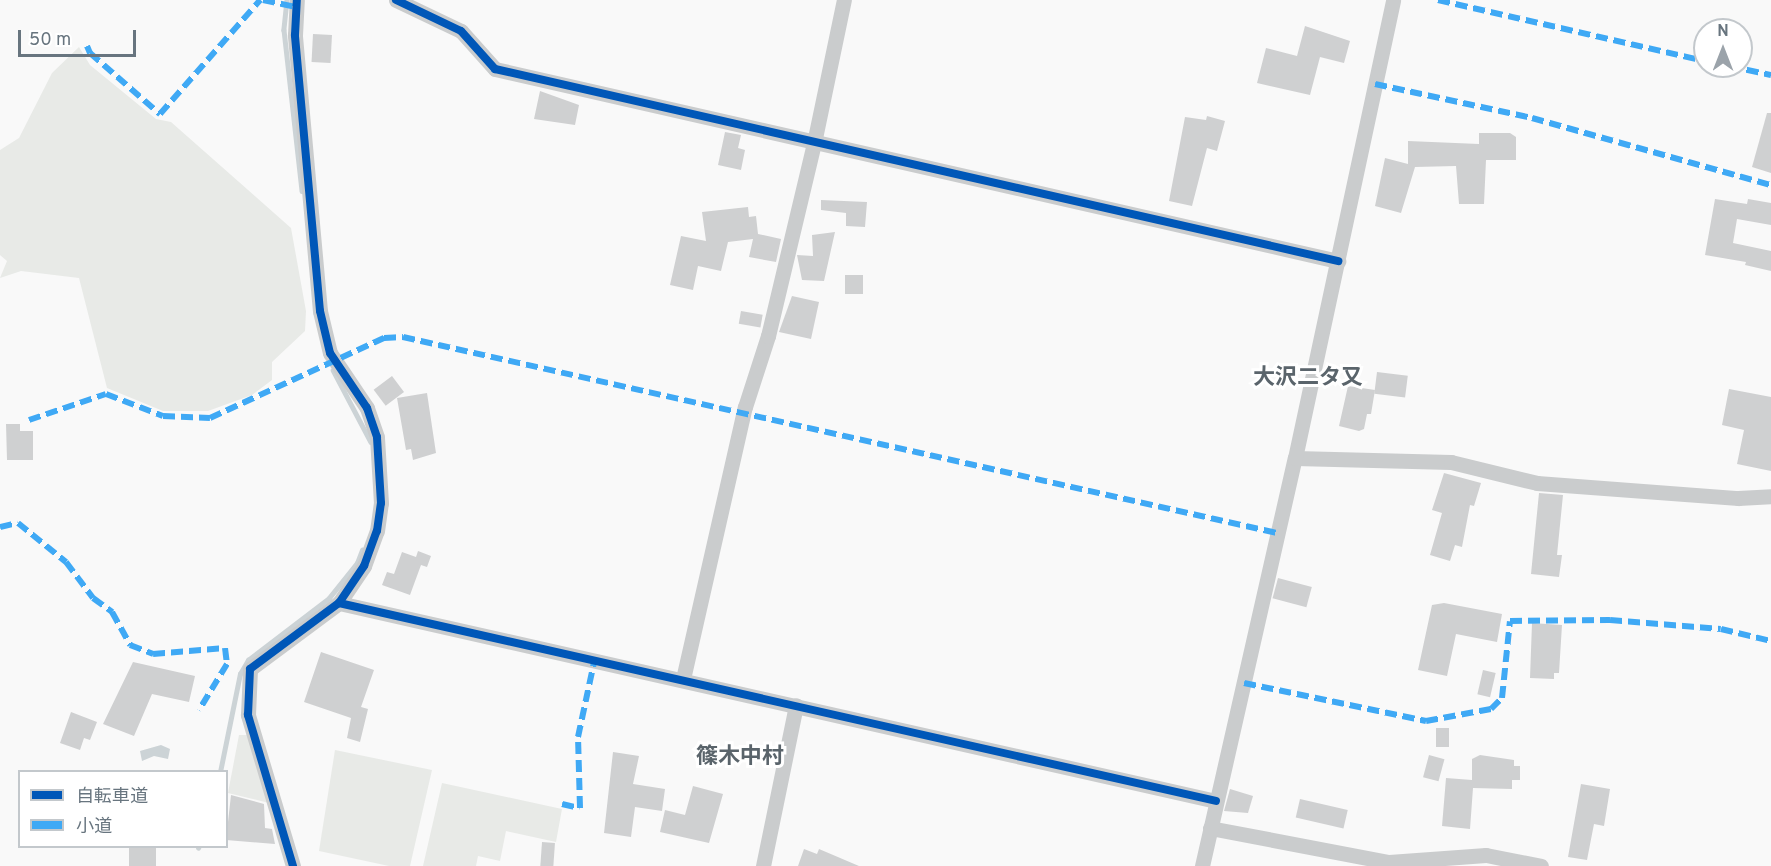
<!DOCTYPE html>
<html>
<head>
<meta charset="utf-8">
<style>
	body { margin:0 }
	#map { position:relative; width:1771px; height:866px; overflow:hidden; background:#f9f9f9; font-family:Overpass,"Noto Sans JP",sans-serif }
	div>[style] { position:absolute }
	[style*='--x'] { left:calc(var(--x)*1px); top:calc(var(--y)*1px); width:calc(var(--w)*1px); rotate:calc(var(--a)*1deg) }
	.green>* { inset:0; background:#e8eae7 }
	.water>* { inset:0; background:#ccd3d6 }
	.stream>* { height:4.5px; margin:-2.25px; padding:0 2.25px; transform-origin:2.25px; border-radius:2.25px; background:#ccd3d6 }
	.building>* { inset:0; background:#cfd0d1; transform-origin:0 0 }
	.minor>* { height:15px; margin:-7.5px; padding:0 7.5px; transform-origin:7.5px; border-radius:7.5px; background:#cacccd }
	.quiet>* { height:6px; margin-top:-3px; transform-origin:0; background:repeating-linear-gradient(90deg,#3fa9f5 0 12px,transparent 0 18px) }
	.cycleway>* { height:8px; margin:-4px; padding:0 4px; transform-origin:4px; border-radius:4px; background:#0057b8 }
	span { translate:-50% -50%; white-space:nowrap; text-align:center; line-height:1.15; -webkit-text-stroke:6px #fff; paint-order:stroke }
	.quarter-label { font-size:22px; color:#5a646b; font-weight:700 }
	.legend { position:absolute; left:18px; top:770px; width:210px; height:78px; box-sizing:border-box; background:#fff; border:2px solid #c3c8cc; margin:0; padding:8px 10px; list-style:none; font-size:18px; color:#68757f }
	.legend li { display:flex; align-items:center; gap:12px; height:30px }
	.legend b { width:30px; border:2px solid #c3c8cc }
	.north { position:absolute; left:1693px; top:18px; width:60px; height:60px; box-sizing:border-box; background:#fff; border:2px solid #c3c8cc; border-radius:50%; rotate:0deg; font-size:16px; font-weight:700; line-height:24px; text-align:center; color:#68757f }
	.north::after { content:''; display:block; margin:auto; width:21px; height:27px; background:#9ba3aa; clip-path:polygon(50% 0,100% 100%,50% 72%,0 100%) }
	.scale { position:absolute; left:18px; top:30px; width:118px; height:27px; box-sizing:border-box; border:3px solid #68757f; border-top:0; padding-left:8px; font-size:18px; line-height:21px; white-space:nowrap; color:#68757f; -webkit-text-stroke:4px #fff; paint-order:stroke }
</style>
</head>
<body>
<div id="map">
	<div class="green">
		<div style="clip-path:polygon(79px 47px,90px 65px,156px 119px,171px 122px,291px 228px,306px 311px,305px 331px,272px 362px,272px 380px,252px 395px,208px 411px,163px 411px,107px 388px,79px 278px,21px 271px,0 278px,7px 261px,0 255px,0 150px,19px 138px,52px 73px)"></div>
		<div style="clip-path:polygon(239px 735px,248px 735px,273px 804px,228px 793px)"></div>
		<div style="clip-path:polygon(335px 750px,432px 770px,410px 866px,389px 866px,319px 851px)"></div>
		<div style="clip-path:polygon(442px 783px,562px 809px,556px 842px,506px 831px,500px 861px,478px 856px,476px 866px,423px 866px)"></div>
	</div>
	<div class="water">
		<div style="clip-path:polygon(161px 745px,170px 749px,168px 759px,154px 756px,142px 761px,140px 751px)"></div>
	</div>
	<div class="stream">
		<div style="--x:287;--y:0;--w:30;--a:96"></div>
		<div style="--x:284;--y:30;--w:162;--a:83.6"></div>
		<div style="--x:333;--y:370;--w:81;--a:62.2"></div>
		<div style="--x:220;--y:772;--w:100;--a:-78.5"></div>
		<div style="--x:240;--y:674;--w:16;--a:-60"></div>
		<div style="--x:248;--y:660;--w:102;--a:-37.4"></div>
		<div style="--x:329;--y:598;--w:45;--a:-51.3"></div>
		<div style="--x:357;--y:563;--w:14;--a:-69"></div>
		<div style="--x:198;--y:848;--w:2;--a:-63"></div>
	</div>
	<div class="building">
		<div style="clip-path:polygon(1305px 26px,1350px 41px,1344px 63px,1320px 57px,1310px 95px,1257px 83px,1266px 48px,1297px 56px)"></div>
		<div style="left:313px;top:34px;width:19px;height:28px;rotate:3deg"></div>
		<div style="clip-path:polygon(540px 91px,579px 105px,575px 125px,534px 119px)"></div>
		<div style="clip-path:polygon(1767px 113px,1771px 113px,1771px 173px,1752px 167px)"></div>
		<div style="clip-path:polygon(1207px 116px,1225px 121px,1217px 151px,1207px 148px,1192px 206px,1169px 201px,1185px 117px,1206px 120px)"></div>
		<div style="clip-path:polygon(725px 132px,741px 135px,738px 148px,745px 150px,741px 170px,718px 165px)"></div>
		<div style="clip-path:polygon(1479px 133px,1510px 133px,1516px 137px,1516px 160px,1486px 160px,1484px 204px,1459px 204px,1456px 166px,1415px 167px,1401px 213px,1375px 206px,1385px 158px,1408px 164px,1408px 141px,1479px 144px)"></div>
		<div style="clip-path:polygon(1715px 199px,1747px 204px,1748px 199px,1771px 203px,1771px 225px,1737px 219px,1733px 243px,1771px 251px,1771px 271px,1745px 265px,1746px 262px,1705px 255px)"></div>
		<div style="clip-path:polygon(821px 200px,867px 202px,865px 227px,846px 226px,846px 213px,821px 210px)"></div>
		<div style="clip-path:polygon(748px 207px,749px 217px,756px 216px,758px 234px,781px 239px,776px 262px,749px 257px,753px 239px,728px 242px,721px 271px,698px 266px,693px 290px,670px 285px,681px 236px,706px 241px,702px 212px)"></div>
		<div style="clip-path:polygon(835px 232px,824px 281px,802px 280px,797px 255px,813px 256px,812px 235px)"></div>
		<div style="left:845px;top:275px;width:18px;height:19px"></div>
		<div style="clip-path:polygon(792px 296px,819px 302px,811px 339px,779px 332px)"></div>
		<div style="left:741px;top:311px;width:22px;height:13px;rotate:10deg"></div>
		<div style="left:1377px;top:372px;width:31px;height:22px;rotate:7deg"></div>
		<div style="left:392px;top:376px;width:20px;height:23px;rotate:53deg"></div>
		<div style="clip-path:polygon(1348px 386px,1375px 390px,1371px 414px,1367px 414px,1364px 429px,1359px 431px,1339px 426px)"></div>
		<div style="clip-path:polygon(1729px 389px,1771px 397px,1771px 471px,1737px 464px,1744px 430px,1722px 425px)"></div>
		<div style="clip-path:polygon(427px 393px,436px 453px,413px 460px,411px 449px,406px 450px,397px 398px)"></div>
		<div style="clip-path:polygon(6px 424px,20px 424px,20px 431px,33px 431px,33px 460px,7px 460px)"></div>
		<div style="clip-path:polygon(1444px 473px,1481px 483px,1474px 506px,1470px 505px,1462px 547px,1455px 545px,1450px 561px,1430px 555px,1442px 513px,1432px 510px)"></div>
		<div style="clip-path:polygon(1539px 493px,1563px 495px,1557px 555px,1562px 555px,1559px 577px,1531px 574px)"></div>
		<div style="clip-path:polygon(418px 551px,431px 556px,427px 567px,421px 565px,410px 595px,382px 585px,387px 572px,394px 574px,402px 552px,416px 557px)"></div>
		<div style="left:1278px;top:578px;width:35px;height:21px;rotate:15deg"></div>
		<div style="clip-path:polygon(1444px 603px,1502px 614px,1497px 642px,1456px 634px,1447px 676px,1418px 670px,1432px 605px)"></div>
		<div style="clip-path:polygon(1532px 623px,1562px 625px,1559px 673px,1554px 673px,1554px 679px,1530px 678px)"></div>
		<div style="clip-path:polygon(321px 652px,374px 670px,361px 707px,368px 709px,360px 742px,347px 738px,351px 718px,304px 702px)"></div>
		<div style="clip-path:polygon(133px 662px,195px 676px,189px 702px,152px 694px,134px 736px,103px 724px)"></div>
		<div style="left:1483px;top:670px;width:13px;height:25px;rotate:13deg"></div>
		<div style="clip-path:polygon(71px 712px,97px 722px,90px 740px,84px 738px,80px 750px,60px 743px)"></div>
		<div style="left:1436px;top:728px;width:13px;height:19px"></div>
		<div style="clip-path:polygon(613px 752px,639px 756px,633px 784px,665px 789px,662px 811px,635px 807px,631px 837px,604px 833px)"></div>
		<div style="left:1429px;top:755px;width:16px;height:23px;rotate:15deg"></div>
		<div style="clip-path:polygon(1480px 755px,1514px 760px,1514px 766px,1520px 766px,1520px 780px,1512px 780px,1512px 789px,1473px 788px,1470px 829px,1442px 826px,1446px 778px,1472px 780px,1472px 759px)"></div>
		<div style="clip-path:polygon(1581px 784px,1610px 789px,1604px 826px,1594px 824px,1587px 860px,1568px 857px)"></div>
		<div style="clip-path:polygon(693px 786px,723px 794px,709px 843px,660px 832px,665px 810px,685px 815px)"></div>
		<div style="clip-path:polygon(1230px 789px,1253px 796px,1248px 813px,1224px 811px)"></div>
		<div style="clip-path:polygon(231px 795px,264px 804px,265px 828px,272px 829px,275px 844px,226px 840px)"></div>
		<div style="left:1300px;top:799px;width:49px;height:19px;rotate:13deg"></div>
		<div style="left:542px;top:842px;width:13px;height:24px;rotate:4deg"></div>
		<div style="left:129px;top:846px;width:27px;height:20px"></div>
		<div style="clip-path:polygon(804px 849px,817px 854px,819px 849px,859px 866px,798px 866px)"></div>
	</div>
	<div class="minor">
		<div style="--x:396;--y:0;--w:72;--a:25.5"></div>
		<div style="--x:461;--y:31;--w:51;--a:48.2"></div>
		<div style="--x:495;--y:69;--w:865;--a:12.83"></div>
		<div style="--x:1295;--y:458;--w:156;--a:1.5"></div>
		<div style="--x:1451;--y:462;--w:89;--a:13.7"></div>
		<div style="--x:1537;--y:483;--w:202;--a:4.3"></div>
		<div style="--x:1738;--y:498;--w:33;--a:-3"></div>
		<div style="--x:339;--y:603;--w:899;--a:12.72"></div>
		<div style="--x:683;--y:679;--w:279;--a:-77.2"></div>
		<div style="--x:745;--y:407;--w:75;--a:-72.1"></div>
		<div style="--x:768;--y:336;--w:198;--a:-76.6"></div>
		<div style="--x:814;--y:143;--w:146;--a:-78.2"></div>
		<div style="--x:1210;--y:828;--w:182;--a:10.8"></div>
		<div style="--x:1389;--y:862;--w:97;--a:-4.1"></div>
		<div style="--x:1486;--y:855;--w:56;--a:11.3"></div>
		<div style="--x:293;--y:866;--w:158;--a:-106.6"></div>
		<div style="--x:248;--y:715;--w:46;--a:-87.5"></div>
		<div style="--x:250;--y:669;--w:111;--a:-36.6"></div>
		<div style="--x:339;--y:603;--w:45;--a:-56"></div>
		<div style="--x:364;--y:566;--w:37;--a:-70"></div>
		<div style="--x:377;--y:531;--w:28;--a:-82"></div>
		<div style="--x:381;--y:503;--w:66;--a:-93.5"></div>
		<div style="--x:377;--y:437;--w:31;--a:-109"></div>
		<div style="--x:367;--y:408;--w:66;--a:-123.9"></div>
		<div style="--x:330;--y:353;--w:43;--a:-103.4"></div>
		<div style="--x:320;--y:311;--w:277;--a:-95.2"></div>
		<div style="--x:295;--y:35;--w:35;--a:-87"></div>
		<div style="--x:763;--y:866;--w:164;--a:-78.4"></div>
		<div style="--x:1202;--y:866;--w:418;--a:-77.2"></div>
		<div style="--x:1295;--y:458;--w:468;--a:-77.9"></div>
	</div>
	<div class="quiet">
		<div style="--x:263;--y:0;--w:33;--a:12"></div>
		<div style="--x:1438;--y:0;--w:274;--a:12.9"></div>
		<div style="--x:87;--y:46;--w:8;--a:67"></div>
		<div style="--x:90;--y:53;--w:93;--a:41.1"></div>
		<div style="--x:160;--y:114;--w:152;--a:-48.7"></div>
		<div style="--x:1729;--y:66;--w:43;--a:12.1"></div>
		<div style="--x:1375;--y:84;--w:161;--a:12.2"></div>
		<div style="--x:1532;--y:118;--w:248;--a:15.7"></div>
		<div style="--x:29;--y:420;--w:81;--a:-18.7"></div>
		<div style="--x:106;--y:394;--w:61;--a:21.1"></div>
		<div style="--x:163;--y:416;--w:47;--a:2.4"></div>
		<div style="--x:210;--y:418;--w:192;--a:-24.7"></div>
		<div style="--x:384;--y:338;--w:19;--a:-3"></div>
		<div style="--x:403;--y:337;--w:896;--a:12.64"></div>
		<div style="--x:0;--y:527;--w:18;--a:-13"></div>
		<div style="--x:18;--y:523;--w:62;--a:39.1"></div>
		<div style="--x:66;--y:562;--w:45;--a:53.1"></div>
		<div style="--x:93;--y:598;--w:24;--a:36"></div>
		<div style="--x:112;--y:612;--w:38;--a:61"></div>
		<div style="--x:130;--y:645;--w:25;--a:21"></div>
		<div style="--x:153;--y:654;--w:72;--a:-4.8"></div>
		<div style="--x:225;--y:648;--w:16;--a:83"></div>
		<div style="--x:227;--y:664;--w:54;--a:121.3"></div>
		<div style="--x:1244;--y:683;--w:186;--a:11.8"></div>
		<div style="--x:1426;--y:721;--w:66;--a:-10.5"></div>
		<div style="--x:1491;--y:709;--w:16;--a:-45"></div>
		<div style="--x:1502;--y:698;--w:77;--a:-84.1"></div>
		<div style="--x:1510;--y:621;--w:100;--a:-0.6"></div>
		<div style="--x:1610;--y:620;--w:111;--a:4.6"></div>
		<div style="--x:1721;--y:629;--w:51;--a:13.5"></div>
		<div style="--x:562;--y:804;--w:18;--a:13"></div>
		<div style="--x:580;--y:808;--w:71;--a:-91.6"></div>
		<div style="--x:578;--y:737;--w:81;--a:-77.9"></div>
	</div>
	<div class="cycleway">
		<div style="--x:396;--y:0;--w:72;--a:25.5"></div>
		<div style="--x:461;--y:31;--w:51;--a:48.2"></div>
		<div style="--x:495;--y:69;--w:865;--a:12.83"></div>
		<div style="--x:339;--y:603;--w:899;--a:12.72"></div>
		<div style="--x:293;--y:866;--w:158;--a:-106.6"></div>
		<div style="--x:248;--y:715;--w:46;--a:-87.5"></div>
		<div style="--x:250;--y:669;--w:111;--a:-36.6"></div>
		<div style="--x:339;--y:603;--w:45;--a:-56"></div>
		<div style="--x:364;--y:566;--w:37;--a:-70"></div>
		<div style="--x:377;--y:531;--w:28;--a:-82"></div>
		<div style="--x:381;--y:503;--w:66;--a:-93.5"></div>
		<div style="--x:377;--y:437;--w:31;--a:-109"></div>
		<div style="--x:367;--y:408;--w:66;--a:-123.9"></div>
		<div style="--x:330;--y:353;--w:43;--a:-103.4"></div>
		<div style="--x:320;--y:311;--w:277;--a:-95.2"></div>
		<div style="--x:295;--y:35;--w:35;--a:-87"></div>
	</div>
	<div class="quarter-label">
		<span style="left:1308px;top:379px">大沢二タ又</span>
		<span style="left:740px;top:758px">篠木中村</span>
	</div>
	<ul class="legend">
	<li><b style="height:8px;background:#0057b8"></b>自転車道</li>
	<li><b style="height:8px;background:#3fa9f5"></b>小道</li>
	</ul>
	<div class="north">N</div>
	<div class="scale">50 m</div>
</div>
</body>
</html>
